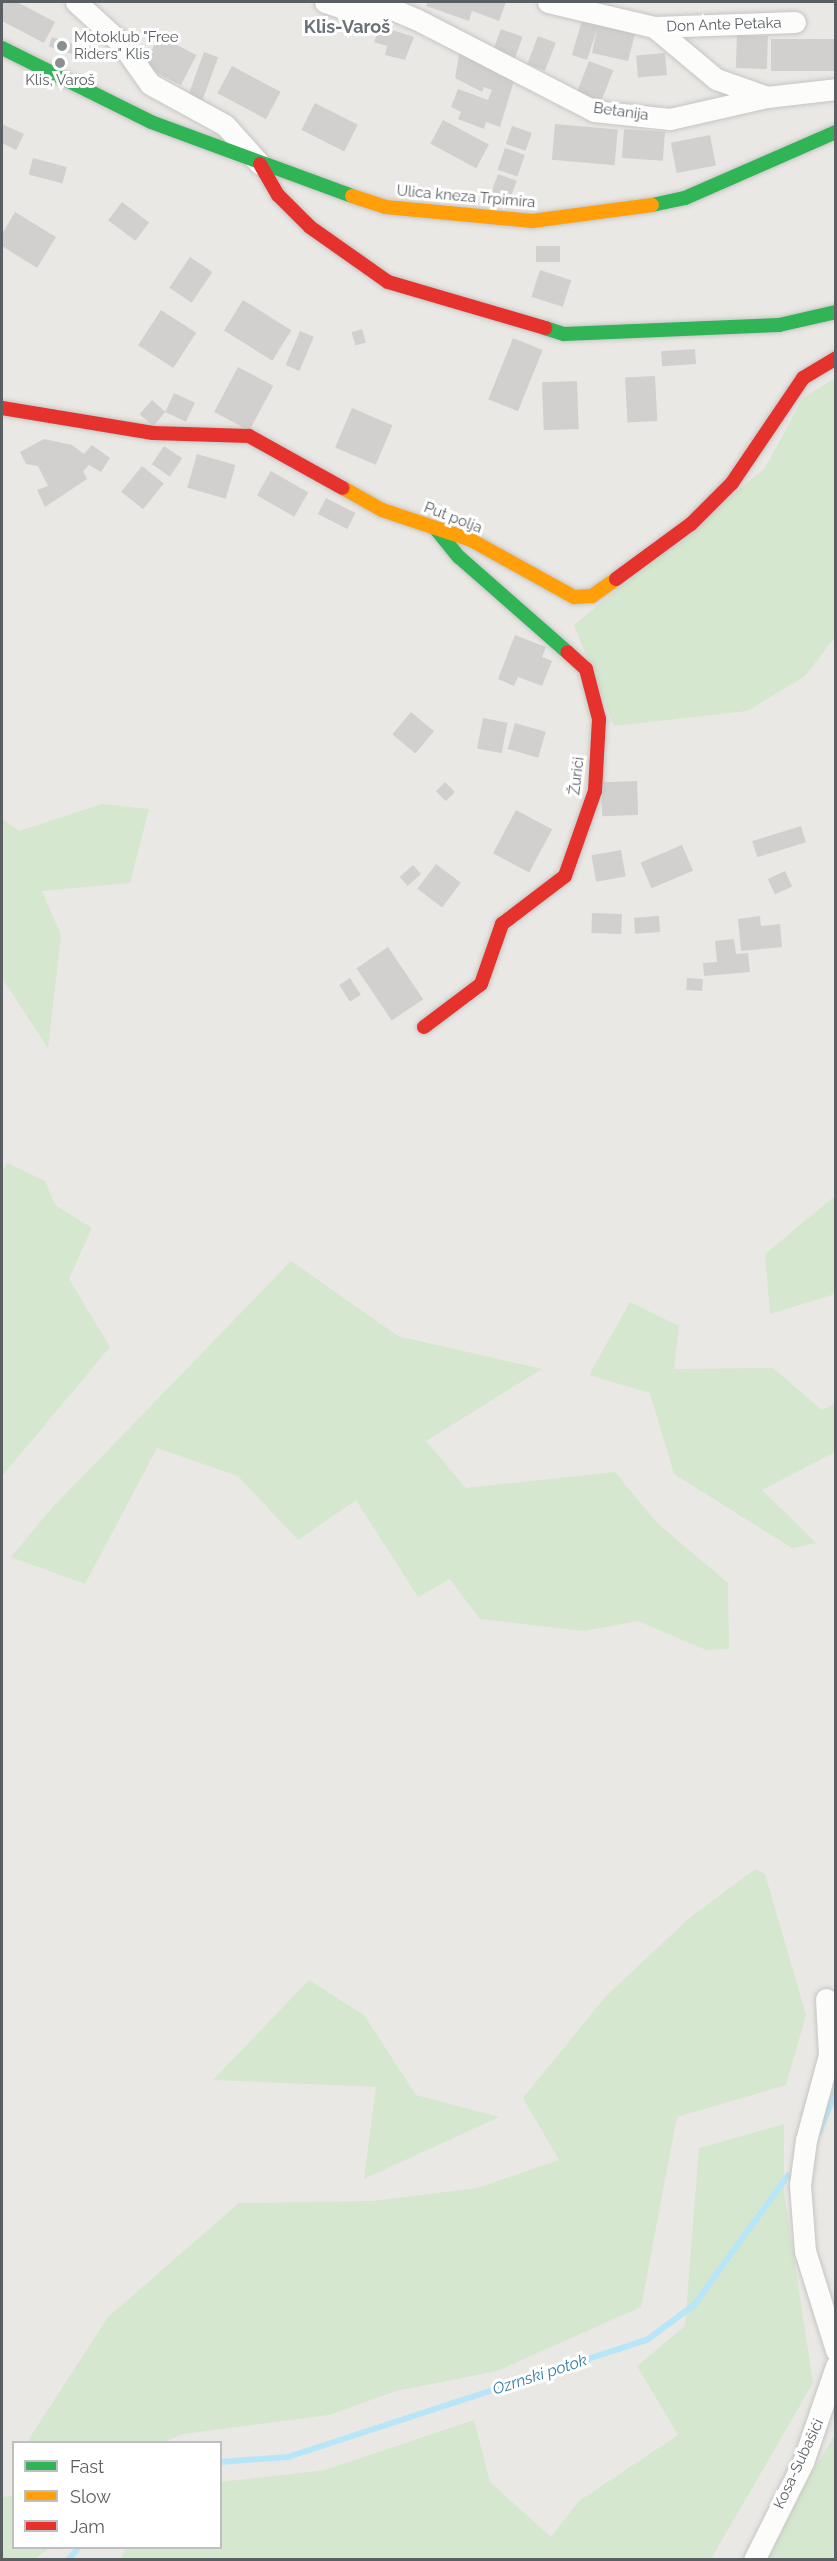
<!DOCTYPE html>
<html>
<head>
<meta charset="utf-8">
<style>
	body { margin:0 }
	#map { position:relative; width:837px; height:2561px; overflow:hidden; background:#eae8e4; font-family:Raleway,sans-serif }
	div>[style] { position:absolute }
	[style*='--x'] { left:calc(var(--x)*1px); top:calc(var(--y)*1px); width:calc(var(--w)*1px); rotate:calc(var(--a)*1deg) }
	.green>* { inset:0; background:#d5e7ce }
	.stream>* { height:6px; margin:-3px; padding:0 3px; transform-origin:3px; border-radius:3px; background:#b6e6f7 }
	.building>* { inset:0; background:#d2d0ce; transform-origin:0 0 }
	.roads { filter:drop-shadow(0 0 2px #c5c5c5) drop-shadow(0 0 2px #c5c5c5) }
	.street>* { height:21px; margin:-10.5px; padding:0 10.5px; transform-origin:10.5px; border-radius:10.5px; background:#fcfcfb }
	.fast>* { height:14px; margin:-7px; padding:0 7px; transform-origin:7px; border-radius:7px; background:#30b455 }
	.slow>* { height:14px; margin:-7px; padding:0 7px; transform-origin:7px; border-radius:7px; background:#ff9f0a }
	.jam>* { height:14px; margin:-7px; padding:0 7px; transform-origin:7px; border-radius:7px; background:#e5322d }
	.dots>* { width:16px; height:16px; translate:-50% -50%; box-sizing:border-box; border:3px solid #fff; border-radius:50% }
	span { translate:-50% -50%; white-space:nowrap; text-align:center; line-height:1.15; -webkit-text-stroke:6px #fff; paint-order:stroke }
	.street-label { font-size:15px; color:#5a5f63 }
	.poi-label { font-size:15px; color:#5a5f63 }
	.left { translate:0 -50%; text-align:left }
	.water-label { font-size:16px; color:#357ca2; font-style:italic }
	.quarter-label { font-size:18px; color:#6b7175; font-weight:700 }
	.frame { position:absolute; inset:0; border:3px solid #5a5f63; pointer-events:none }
	.legend { position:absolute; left:12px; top:2441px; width:210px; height:108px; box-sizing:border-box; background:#fff; border:2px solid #bdbfc1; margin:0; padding:8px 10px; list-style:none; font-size:18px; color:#5a5f63 }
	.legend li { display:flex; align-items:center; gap:12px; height:30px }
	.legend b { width:30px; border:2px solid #bdbfc1 }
</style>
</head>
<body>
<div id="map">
	<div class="green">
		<div style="clip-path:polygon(835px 378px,835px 637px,805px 676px,747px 711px,614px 726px,574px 625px,765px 468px,803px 398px)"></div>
		<div style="clip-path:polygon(102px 804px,149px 809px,130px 883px,42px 891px,61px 935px,48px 1048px,2px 978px,2px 819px,19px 831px)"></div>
		<div style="clip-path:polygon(7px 1163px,45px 1181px,55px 1205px,92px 1228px,69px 1279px,110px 1347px,2px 1476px,2px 1172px)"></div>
		<div style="clip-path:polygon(835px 1196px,835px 1294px,770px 1314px,765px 1254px)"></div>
		<div style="clip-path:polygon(291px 1261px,398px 1336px,542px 1369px,426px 1441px,466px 1488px,615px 1472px,657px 1523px,728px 1583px,729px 1649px,706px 1650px,638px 1621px,584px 1631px,480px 1619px,450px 1579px,418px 1597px,356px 1500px,298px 1540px,238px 1476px,157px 1448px,85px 1584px,11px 1557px,51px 1509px)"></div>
		<div style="clip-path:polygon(630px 1302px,679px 1326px,674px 1369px,773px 1368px,822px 1410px,835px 1403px,835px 1452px,762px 1490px,816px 1543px,792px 1548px,674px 1474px,650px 1393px,589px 1375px)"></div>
		<div style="clip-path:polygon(755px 1869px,765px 1874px,806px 2015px,786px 2085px,677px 2117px,641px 2307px,497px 2371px,396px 2391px,329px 2415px,183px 2434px,164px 2442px,27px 2442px,108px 2317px,239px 2203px,372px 2201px,477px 2188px,559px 2160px,523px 2098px,606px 1996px,687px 1920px)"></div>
		<div style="clip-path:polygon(309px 1980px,364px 2015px,416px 2095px,499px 2117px,364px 2179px,376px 2087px,213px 2080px)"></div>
		<div style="clip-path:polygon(784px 2124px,784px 2192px,813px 2383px,711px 2559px,121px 2559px,125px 2548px,220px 2548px,221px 2482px,325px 2470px,474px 2420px,490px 2482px,551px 2537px,579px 2501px,678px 2435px,637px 2366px,685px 2326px,699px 2148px)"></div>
		<div style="clip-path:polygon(835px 2435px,835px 2559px,759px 2559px)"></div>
		<div style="clip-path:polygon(13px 2496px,14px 2548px,50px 2548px,34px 2559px,2px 2559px,2px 2497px)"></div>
	</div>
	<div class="stream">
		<div style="--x:819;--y:2132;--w:44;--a:-67.5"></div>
		<div style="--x:220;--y:2462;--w:68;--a:-4.2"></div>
		<div style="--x:288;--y:2457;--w:378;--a:-18.1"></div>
		<div style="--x:647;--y:2340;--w:59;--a:-36.7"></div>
		<div style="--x:694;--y:2305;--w:160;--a:-54.1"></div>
		<div style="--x:68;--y:2560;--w:16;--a:-50"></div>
	</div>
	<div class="building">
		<div style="clip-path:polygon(2px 2px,17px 2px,55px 22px,44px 43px,2px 21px)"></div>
		<div style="clip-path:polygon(428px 2px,506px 2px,499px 21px,472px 11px,469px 21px,426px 6px)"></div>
		<div style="clip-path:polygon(582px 20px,635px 34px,628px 61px,592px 53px,597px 29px,587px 60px,572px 55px)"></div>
		<div style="clip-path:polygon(380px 26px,414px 37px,405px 60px,385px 55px,387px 46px,374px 42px)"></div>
		<div style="left:501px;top:29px;width:23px;height:29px;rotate:20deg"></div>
		<div style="left:737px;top:35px;width:31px;height:33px;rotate:2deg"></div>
		<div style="left:159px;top:36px;width:42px;height:34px;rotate:27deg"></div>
		<div style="left:538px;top:36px;width:19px;height:30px;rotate:21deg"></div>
		<div style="left:52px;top:37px;width:25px;height:10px;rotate:18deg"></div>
		<div style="left:836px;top:39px;width:32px;height:65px;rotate:90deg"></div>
		<div style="clip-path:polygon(461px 44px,499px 68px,497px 74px,514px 81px,500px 127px,486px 122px,484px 129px,458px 119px,461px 112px,451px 107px,458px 89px,488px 100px,492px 90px,484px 87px,482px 92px,455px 78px)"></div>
		<div style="left:204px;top:52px;width:15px;height:46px;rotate:20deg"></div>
		<div style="left:665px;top:53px;width:22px;height:29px;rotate:85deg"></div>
		<div style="left:589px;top:61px;width:26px;height:38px;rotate:21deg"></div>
		<div style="left:232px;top:66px;width:55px;height:31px;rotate:28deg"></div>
		<div style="left:315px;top:103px;width:48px;height:30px;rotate:27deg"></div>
		<div style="left:443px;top:120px;width:52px;height:27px;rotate:28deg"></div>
		<div style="clip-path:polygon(2px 124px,24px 134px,16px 150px,2px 143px)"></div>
		<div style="left:555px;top:124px;width:63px;height:36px;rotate:5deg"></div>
		<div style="left:512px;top:126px;width:21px;height:19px;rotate:19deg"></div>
		<div style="left:624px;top:129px;width:41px;height:29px;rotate:4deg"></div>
		<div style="left:710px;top:135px;width:31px;height:40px;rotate:79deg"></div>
		<div style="left:505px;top:148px;width:21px;height:23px;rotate:19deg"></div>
		<div style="left:33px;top:158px;width:35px;height:17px;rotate:15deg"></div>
		<div style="left:498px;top:174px;width:20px;height:21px;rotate:20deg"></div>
		<div style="left:122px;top:202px;width:34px;height:23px;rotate:37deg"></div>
		<div style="clip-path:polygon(15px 212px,56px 237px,37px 268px,2px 246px,2px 234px)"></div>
		<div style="left:560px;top:246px;width:16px;height:24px;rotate:90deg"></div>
		<div style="left:190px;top:257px;width:27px;height:37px;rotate:34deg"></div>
		<div style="left:540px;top:270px;width:33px;height:28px;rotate:18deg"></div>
		<div style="left:243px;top:300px;width:57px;height:36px;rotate:32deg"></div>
		<div style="left:161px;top:310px;width:42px;height:42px;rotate:33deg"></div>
		<div style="left:362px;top:329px;width:14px;height:11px;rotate:73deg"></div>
		<div style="left:300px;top:331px;width:15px;height:37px;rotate:23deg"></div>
		<div style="left:513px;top:338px;width:32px;height:66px;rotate:22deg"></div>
		<div style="left:695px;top:349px;width:15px;height:34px;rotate:86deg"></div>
		<div style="left:238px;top:367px;width:40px;height:51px;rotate:28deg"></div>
		<div style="left:655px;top:376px;width:45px;height:30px;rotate:87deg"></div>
		<div style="left:577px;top:381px;width:48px;height:35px;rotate:88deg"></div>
		<div style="left:174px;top:393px;width:23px;height:21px;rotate:25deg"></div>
		<div style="left:152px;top:400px;width:18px;height:19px;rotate:41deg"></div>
		<div style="left:352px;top:408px;width:44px;height:43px;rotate:23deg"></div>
		<div style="clip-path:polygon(44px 439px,72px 445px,84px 454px,92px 445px,110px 458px,101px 472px,89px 465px,83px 471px,87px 479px,45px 507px,37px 490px,48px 486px,38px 466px,26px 464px,20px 452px)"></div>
		<div style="left:164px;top:446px;width:22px;height:22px;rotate:34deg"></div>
		<div style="left:197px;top:454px;width:40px;height:35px;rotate:16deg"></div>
		<div style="left:142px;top:466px;width:28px;height:33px;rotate:39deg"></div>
		<div style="left:271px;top:471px;width:43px;height:28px;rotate:30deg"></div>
		<div style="left:326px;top:498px;width:33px;height:18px;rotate:27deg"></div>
		<div style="clip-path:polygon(515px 635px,546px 647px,542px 657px,552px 661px,542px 686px,518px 677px,514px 686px,498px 679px)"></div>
		<div style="left:411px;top:712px;width:30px;height:29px;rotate:40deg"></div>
		<div style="left:483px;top:718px;width:25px;height:31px;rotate:11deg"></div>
		<div style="left:515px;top:723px;width:32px;height:27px;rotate:16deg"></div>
		<div style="left:637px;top:781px;width:34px;height:36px;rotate:88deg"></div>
		<div style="left:445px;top:782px;width:14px;height:13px;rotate:45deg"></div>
		<div style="left:516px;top:810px;width:41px;height:49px;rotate:28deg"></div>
		<div style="left:801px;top:826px;width:17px;height:51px;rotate:73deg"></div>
		<div style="left:682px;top:845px;width:28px;height:45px;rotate:67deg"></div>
		<div style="left:621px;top:850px;width:27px;height:30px;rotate:80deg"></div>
		<div style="left:436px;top:864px;width:31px;height:31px;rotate:37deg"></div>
		<div style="left:413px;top:865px;width:12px;height:18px;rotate:48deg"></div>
		<div style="left:785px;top:871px;width:17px;height:19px;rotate:65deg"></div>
		<div style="left:592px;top:913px;width:30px;height:20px;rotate:2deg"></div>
		<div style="left:659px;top:916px;width:16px;height:25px;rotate:86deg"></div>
		<div style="clip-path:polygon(760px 916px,761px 926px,780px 924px,782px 947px,741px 951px,738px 919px)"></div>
		<div style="clip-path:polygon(734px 939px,736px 954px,748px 953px,750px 972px,704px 976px,703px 963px,717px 962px,715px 941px)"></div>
		<div style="left:388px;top:947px;width:63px;height:38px;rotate:56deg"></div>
		<div style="left:350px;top:978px;width:20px;height:13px;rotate:57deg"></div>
		<div style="left:687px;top:978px;width:16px;height:12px;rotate:4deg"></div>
	</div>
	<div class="roads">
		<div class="street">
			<div style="--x:76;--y:2;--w:61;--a:42.3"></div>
			<div style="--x:121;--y:43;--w:50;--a:54.7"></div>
			<div style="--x:150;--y:84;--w:85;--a:28.7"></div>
			<div style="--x:225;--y:125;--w:52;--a:48.1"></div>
			<div style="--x:325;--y:2;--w:33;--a:18"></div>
			<div style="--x:356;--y:12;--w:36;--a:-5"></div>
			<div style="--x:392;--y:9;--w:26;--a:23"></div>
			<div style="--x:416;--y:19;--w:200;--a:27.3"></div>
			<div style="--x:594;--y:111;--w:76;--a:6"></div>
			<div style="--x:670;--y:119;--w:99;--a:-12.8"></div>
			<div style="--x:548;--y:2;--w:109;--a:13.3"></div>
			<div style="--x:654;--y:27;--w:141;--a:-2"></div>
			<div style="--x:654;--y:27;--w:81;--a:40"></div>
			<div style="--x:716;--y:79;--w:54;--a:19.4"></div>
			<div style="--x:767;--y:97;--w:69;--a:-6.6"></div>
			<div style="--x:826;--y:1999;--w:56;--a:86.9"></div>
			<div style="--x:829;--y:2055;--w:88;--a:105.1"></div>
			<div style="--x:806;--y:2140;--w:45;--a:97.6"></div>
			<div style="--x:800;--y:2185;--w:66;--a:85.7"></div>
			<div style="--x:805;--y:2251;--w:104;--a:72.6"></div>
			<div style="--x:754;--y:2560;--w:110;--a:-63.4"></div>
			<div style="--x:803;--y:2462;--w:102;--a:-71"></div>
		</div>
		<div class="fast">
			<div style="--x:2;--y:48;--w:166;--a:26.4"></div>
			<div style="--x:151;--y:122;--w:214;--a:20.2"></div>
			<div style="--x:652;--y:205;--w:34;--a:-12"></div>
			<div style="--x:685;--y:198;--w:165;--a:-23.6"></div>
			<div style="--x:545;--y:328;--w:20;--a:18"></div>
			<div style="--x:564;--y:334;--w:215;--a:-2.4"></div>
			<div style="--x:779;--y:325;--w:58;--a:-12.8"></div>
			<div style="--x:436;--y:529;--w:36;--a:51"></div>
			<div style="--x:459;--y:557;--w:144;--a:41.3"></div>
		</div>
		<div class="slow">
			<div style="--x:352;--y:196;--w:35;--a:18"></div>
			<div style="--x:385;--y:207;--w:148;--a:5.4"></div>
			<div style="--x:532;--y:221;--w:121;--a:-7.6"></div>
			<div style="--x:343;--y:488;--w:45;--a:29.4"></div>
			<div style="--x:382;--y:510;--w:94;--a:18.6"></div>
			<div style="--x:471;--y:540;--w:118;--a:29"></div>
			<div style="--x:574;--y:597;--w:18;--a:-3"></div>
			<div style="--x:592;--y:596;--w:29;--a:-35"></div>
		</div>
		<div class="jam">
			<div style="--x:260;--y:164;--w:36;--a:60"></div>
			<div style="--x:278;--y:195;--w:45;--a:45"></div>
			<div style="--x:310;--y:227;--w:95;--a:35.2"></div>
			<div style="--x:388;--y:282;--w:164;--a:16.3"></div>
			<div style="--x:2;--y:408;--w:153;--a:9.4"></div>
			<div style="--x:153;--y:433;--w:96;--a:1.8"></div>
			<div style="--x:249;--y:436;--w:107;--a:29"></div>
			<div style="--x:616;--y:579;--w:93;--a:-36.3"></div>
			<div style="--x:691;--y:524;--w:58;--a:-45"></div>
			<div style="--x:732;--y:483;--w:127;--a:-55.9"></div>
			<div style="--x:803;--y:378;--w:39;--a:-31"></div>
			<div style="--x:424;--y:1027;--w:71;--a:-37"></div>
			<div style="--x:481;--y:984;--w:64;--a:-70.7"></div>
			<div style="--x:502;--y:924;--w:79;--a:-37.3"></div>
			<div style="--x:565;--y:876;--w:90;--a:-70.6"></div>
			<div style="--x:595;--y:791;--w:72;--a:-86.8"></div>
			<div style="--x:599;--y:719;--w:52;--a:-104.6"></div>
			<div style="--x:586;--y:669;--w:25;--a:-138"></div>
		</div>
	</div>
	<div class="dots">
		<div style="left:62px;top:46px;background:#8c8f90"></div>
		<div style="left:60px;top:63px;background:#8c8f90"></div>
	</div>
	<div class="street-label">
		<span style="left:724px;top:25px;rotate:-2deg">Don Ante Petaka</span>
		<span style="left:621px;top:112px;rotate:8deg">Betanija</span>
		<span style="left:466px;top:197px;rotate:5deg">Ulica kneza Trpimira</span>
		<span style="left:453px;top:518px;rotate:21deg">Put polja</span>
		<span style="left:577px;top:776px;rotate:-83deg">Žurići</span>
		<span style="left:799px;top:2464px;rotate:-65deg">Kosa-Subašići</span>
	</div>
	<div class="poi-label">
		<span class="left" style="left:74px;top:46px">Motoklub "Free<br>Riders" Klis</span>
		<span style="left:60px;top:81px">Klis, Varoš</span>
	</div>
	<div class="water-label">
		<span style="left:540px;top:2375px;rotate:-18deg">Ozrnski potok</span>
	</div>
	<div class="quarter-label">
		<span style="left:347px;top:27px">Klis-Varoš</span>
	</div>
	<div class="frame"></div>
	<ul class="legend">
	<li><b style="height:8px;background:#30b455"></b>Fast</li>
	<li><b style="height:8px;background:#ff9f0a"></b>Slow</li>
	<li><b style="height:8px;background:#e5322d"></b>Jam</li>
	</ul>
</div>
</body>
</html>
